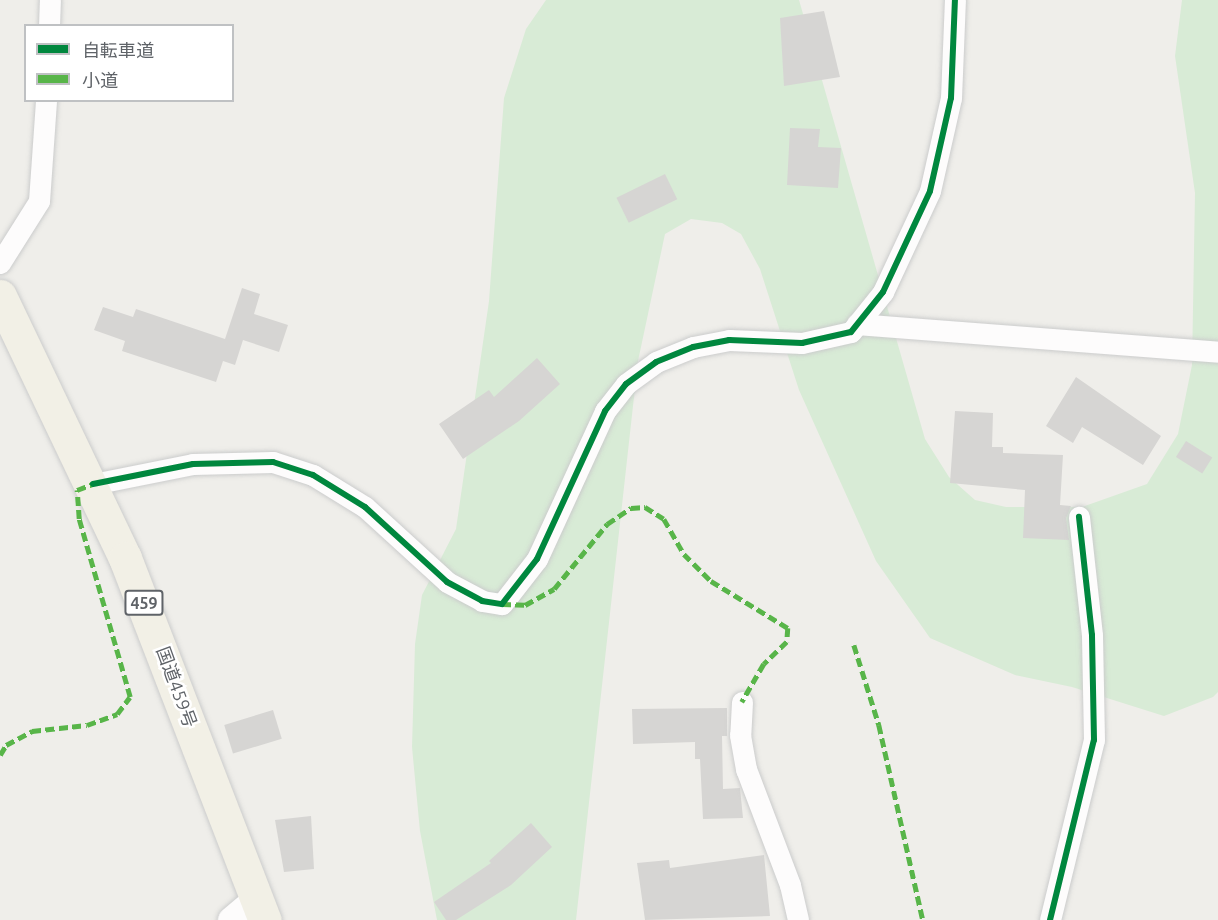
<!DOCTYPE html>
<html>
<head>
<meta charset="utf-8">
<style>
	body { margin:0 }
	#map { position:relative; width:1218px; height:920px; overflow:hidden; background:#efeeea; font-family:Ubuntu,"Noto Sans JP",sans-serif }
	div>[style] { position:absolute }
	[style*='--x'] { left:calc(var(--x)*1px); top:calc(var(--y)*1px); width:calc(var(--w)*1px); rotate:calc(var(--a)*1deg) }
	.green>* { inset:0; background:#d8ebd6 }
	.building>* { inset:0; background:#d6d5d3; transform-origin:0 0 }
	.roads { filter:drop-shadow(0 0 2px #cbcccc) drop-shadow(0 0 2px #cbcccc) }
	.minor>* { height:21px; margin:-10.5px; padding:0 10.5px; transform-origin:10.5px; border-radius:10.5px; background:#fdfcfc }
	.tertiary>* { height:26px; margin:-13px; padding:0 13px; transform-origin:13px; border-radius:13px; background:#fdfcfc }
	.trunk>* { height:33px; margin:-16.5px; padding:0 16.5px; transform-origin:16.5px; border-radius:16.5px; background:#f2f0e6 }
	.quiet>* { height:4.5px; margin-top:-2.25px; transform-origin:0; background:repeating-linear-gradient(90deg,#58b549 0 9px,transparent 0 13.5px) }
	.cycleway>* { height:6px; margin:-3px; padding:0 3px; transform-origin:3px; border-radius:3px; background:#00873e }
	span { translate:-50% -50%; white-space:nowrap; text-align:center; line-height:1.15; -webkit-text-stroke:5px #fff; paint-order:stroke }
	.shield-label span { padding:2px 4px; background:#fff; border:2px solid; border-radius:4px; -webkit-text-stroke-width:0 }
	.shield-label { font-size:16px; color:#5f6368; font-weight:700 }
	.street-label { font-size:18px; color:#5f6368 }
	.legend { position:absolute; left:24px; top:24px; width:210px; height:78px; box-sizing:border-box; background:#fff; border:2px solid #bfc1c3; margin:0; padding:8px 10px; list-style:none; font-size:18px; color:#5f6368 }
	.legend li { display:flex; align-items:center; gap:12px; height:30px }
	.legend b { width:30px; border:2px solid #bfc1c3 }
</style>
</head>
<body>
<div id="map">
	<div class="green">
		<div style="clip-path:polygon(546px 0,799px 0,925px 439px,949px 477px,975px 500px,1006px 507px,1082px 507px,1147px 484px,1178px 434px,1192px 365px,1195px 193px,1175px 56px,1182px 0,1218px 0,1218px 692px,1213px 697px,1164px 716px,1072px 687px,1015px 675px,930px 638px,876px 561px,799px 390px,760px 269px,741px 234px,722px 223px,691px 219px,665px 234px,638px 361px,576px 920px,437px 920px,420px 831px,412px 747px,415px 644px,422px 595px,456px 529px,489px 301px,504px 98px,526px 29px)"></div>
	</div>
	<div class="building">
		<div style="clip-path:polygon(824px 11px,840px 77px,784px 86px,780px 18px)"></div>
		<div style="clip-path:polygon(790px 128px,820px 129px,818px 147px,841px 148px,838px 188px,787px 185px)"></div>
		<div style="left:665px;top:174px;width:28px;height:54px;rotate:64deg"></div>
		<div style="clip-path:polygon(242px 288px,260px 294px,254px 314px,288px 325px,279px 352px,243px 340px,235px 365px,223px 361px,216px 382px,122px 351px,125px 341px,94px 330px,103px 307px,133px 317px,136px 309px,225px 339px)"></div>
		<div style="clip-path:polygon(537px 358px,560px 384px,519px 421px,463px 459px,439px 424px,489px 390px,494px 397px)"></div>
		<div style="clip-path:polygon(1076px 377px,1161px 436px,1143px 465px,1082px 427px,1073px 443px,1046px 426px)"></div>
		<div style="clip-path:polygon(955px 411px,993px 413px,992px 447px,1003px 447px,1003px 453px,1063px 455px,1060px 505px,1071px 506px,1066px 518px,1069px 540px,1023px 538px,1025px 490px,950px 483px)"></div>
		<div style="left:1186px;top:441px;width:31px;height:19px;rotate:32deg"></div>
		<div style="clip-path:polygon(727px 708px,727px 736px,722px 736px,723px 789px,740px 788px,743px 818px,703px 819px,700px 759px,695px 759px,695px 742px,633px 744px,632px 709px)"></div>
		<div style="left:273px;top:710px;width:30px;height:51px;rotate:73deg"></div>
		<div style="clip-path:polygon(311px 816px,314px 869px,284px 872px,275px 820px)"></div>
		<div style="clip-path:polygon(531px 823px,552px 847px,511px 885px,456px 920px,446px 920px,434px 902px,491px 863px,489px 861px)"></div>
		<div style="clip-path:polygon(764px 855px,770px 916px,645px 920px,637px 863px,669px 860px,670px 868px)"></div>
	</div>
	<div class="roads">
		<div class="minor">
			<div style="--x:49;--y:26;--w:26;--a:-88"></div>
			<div style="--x:0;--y:263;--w:73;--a:-57.8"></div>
			<div style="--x:39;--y:201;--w:101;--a:-86"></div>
			<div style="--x:857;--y:324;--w:362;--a:4.4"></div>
			<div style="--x:93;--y:484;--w:102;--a:-11.3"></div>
			<div style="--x:193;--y:464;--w:80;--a:-1.4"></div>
			<div style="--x:273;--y:462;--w:42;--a:18"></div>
			<div style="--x:313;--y:475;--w:61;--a:31.6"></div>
			<div style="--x:365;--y:507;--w:111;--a:42.4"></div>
			<div style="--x:447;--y:582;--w:40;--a:28"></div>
			<div style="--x:482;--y:601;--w:20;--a:9"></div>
			<div style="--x:502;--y:604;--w:57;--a:-52.1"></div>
			<div style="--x:537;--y:559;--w:163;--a:-65.3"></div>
			<div style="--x:605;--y:411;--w:34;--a:-52"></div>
			<div style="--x:626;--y:384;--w:37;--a:-36"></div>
			<div style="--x:656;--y:362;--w:40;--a:-22"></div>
			<div style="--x:693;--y:347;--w:37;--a:-11"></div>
			<div style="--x:729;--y:340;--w:73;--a:2.4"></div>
			<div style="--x:802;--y:343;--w:50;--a:-12.7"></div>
			<div style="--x:851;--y:332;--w:51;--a:-51.3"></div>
			<div style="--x:883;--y:292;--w:111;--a:-65"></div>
			<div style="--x:930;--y:191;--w:95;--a:-77.3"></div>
			<div style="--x:951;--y:98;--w:98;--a:-87.7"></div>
			<div style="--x:742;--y:702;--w:33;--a:93"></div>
			<div style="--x:740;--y:735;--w:35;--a:80"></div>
			<div style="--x:746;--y:769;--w:124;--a:69.2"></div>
			<div style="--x:790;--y:885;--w:36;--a:77"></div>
			<div style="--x:1050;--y:920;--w:185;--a:-76.3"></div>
			<div style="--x:1094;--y:740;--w:105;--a:-91.1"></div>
			<div style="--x:1092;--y:635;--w:119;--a:-96.3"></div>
		</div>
		<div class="tertiary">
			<div style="--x:231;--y:920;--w:33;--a:-40"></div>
		</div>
		<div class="trunk">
			<div style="--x:0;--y:296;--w:290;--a:64.5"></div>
			<div style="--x:125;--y:558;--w:388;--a:68.9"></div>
		</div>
	</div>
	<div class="quiet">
		<div style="--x:502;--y:604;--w:23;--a:2"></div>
		<div style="--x:525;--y:605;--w:33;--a:-29"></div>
		<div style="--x:554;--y:589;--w:84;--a:-50.8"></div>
		<div style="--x:607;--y:524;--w:29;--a:-34"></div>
		<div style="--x:631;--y:508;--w:14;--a:-4"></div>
		<div style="--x:645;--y:507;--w:22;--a:32"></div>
		<div style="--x:664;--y:519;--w:40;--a:60.3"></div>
		<div style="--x:684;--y:554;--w:38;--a:45"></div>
		<div style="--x:711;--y:581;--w:90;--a:31.4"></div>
		<div style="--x:788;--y:628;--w:14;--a:94"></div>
		<div style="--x:787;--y:642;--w:32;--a:136"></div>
		<div style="--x:764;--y:664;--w:44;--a:120.1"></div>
		<div style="--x:854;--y:645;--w:84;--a:72.6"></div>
		<div style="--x:879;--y:725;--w:200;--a:77.3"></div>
		<div style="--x:0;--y:755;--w:12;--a:-59"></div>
		<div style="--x:6;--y:745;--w:30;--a:-28"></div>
		<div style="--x:32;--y:731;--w:55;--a:-6.2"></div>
		<div style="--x:87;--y:725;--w:32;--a:-20"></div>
		<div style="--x:117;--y:714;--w:21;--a:-53"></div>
		<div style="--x:130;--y:697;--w:185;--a:-106"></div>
		<div style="--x:79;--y:519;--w:29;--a:-94"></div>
		<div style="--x:77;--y:490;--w:17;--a:-21"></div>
	</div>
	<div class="cycleway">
		<div style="--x:93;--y:484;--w:102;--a:-11.3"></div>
		<div style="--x:193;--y:464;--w:80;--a:-1.4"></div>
		<div style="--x:273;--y:462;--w:42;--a:18"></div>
		<div style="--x:313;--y:475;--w:61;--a:31.6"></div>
		<div style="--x:365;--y:507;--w:111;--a:42.4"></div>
		<div style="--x:447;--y:582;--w:40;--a:28"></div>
		<div style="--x:482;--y:601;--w:20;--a:9"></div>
		<div style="--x:502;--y:604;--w:57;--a:-52.1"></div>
		<div style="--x:537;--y:559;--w:163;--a:-65.3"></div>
		<div style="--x:605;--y:411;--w:34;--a:-52"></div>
		<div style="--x:626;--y:384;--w:37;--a:-36"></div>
		<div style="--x:656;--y:362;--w:40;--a:-22"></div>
		<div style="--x:693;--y:347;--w:37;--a:-11"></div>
		<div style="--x:729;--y:340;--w:73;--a:2.4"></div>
		<div style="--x:802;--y:343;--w:50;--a:-12.7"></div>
		<div style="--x:851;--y:332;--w:51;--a:-51.3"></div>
		<div style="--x:883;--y:292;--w:111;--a:-65"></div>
		<div style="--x:930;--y:191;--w:95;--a:-77.3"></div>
		<div style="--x:951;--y:98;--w:98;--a:-87.7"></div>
		<div style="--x:1050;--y:920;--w:185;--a:-76.3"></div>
		<div style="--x:1094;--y:740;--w:105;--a:-91.1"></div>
		<div style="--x:1092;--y:635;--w:119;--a:-96.3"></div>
	</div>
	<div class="shield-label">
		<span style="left:144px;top:603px">459</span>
	</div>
	<div class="street-label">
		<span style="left:177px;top:687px;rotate:70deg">国道459号</span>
	</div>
	<ul class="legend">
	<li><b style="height:8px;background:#00873e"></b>自転車道</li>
	<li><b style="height:8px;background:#58b549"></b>小道</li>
	</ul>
</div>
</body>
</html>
